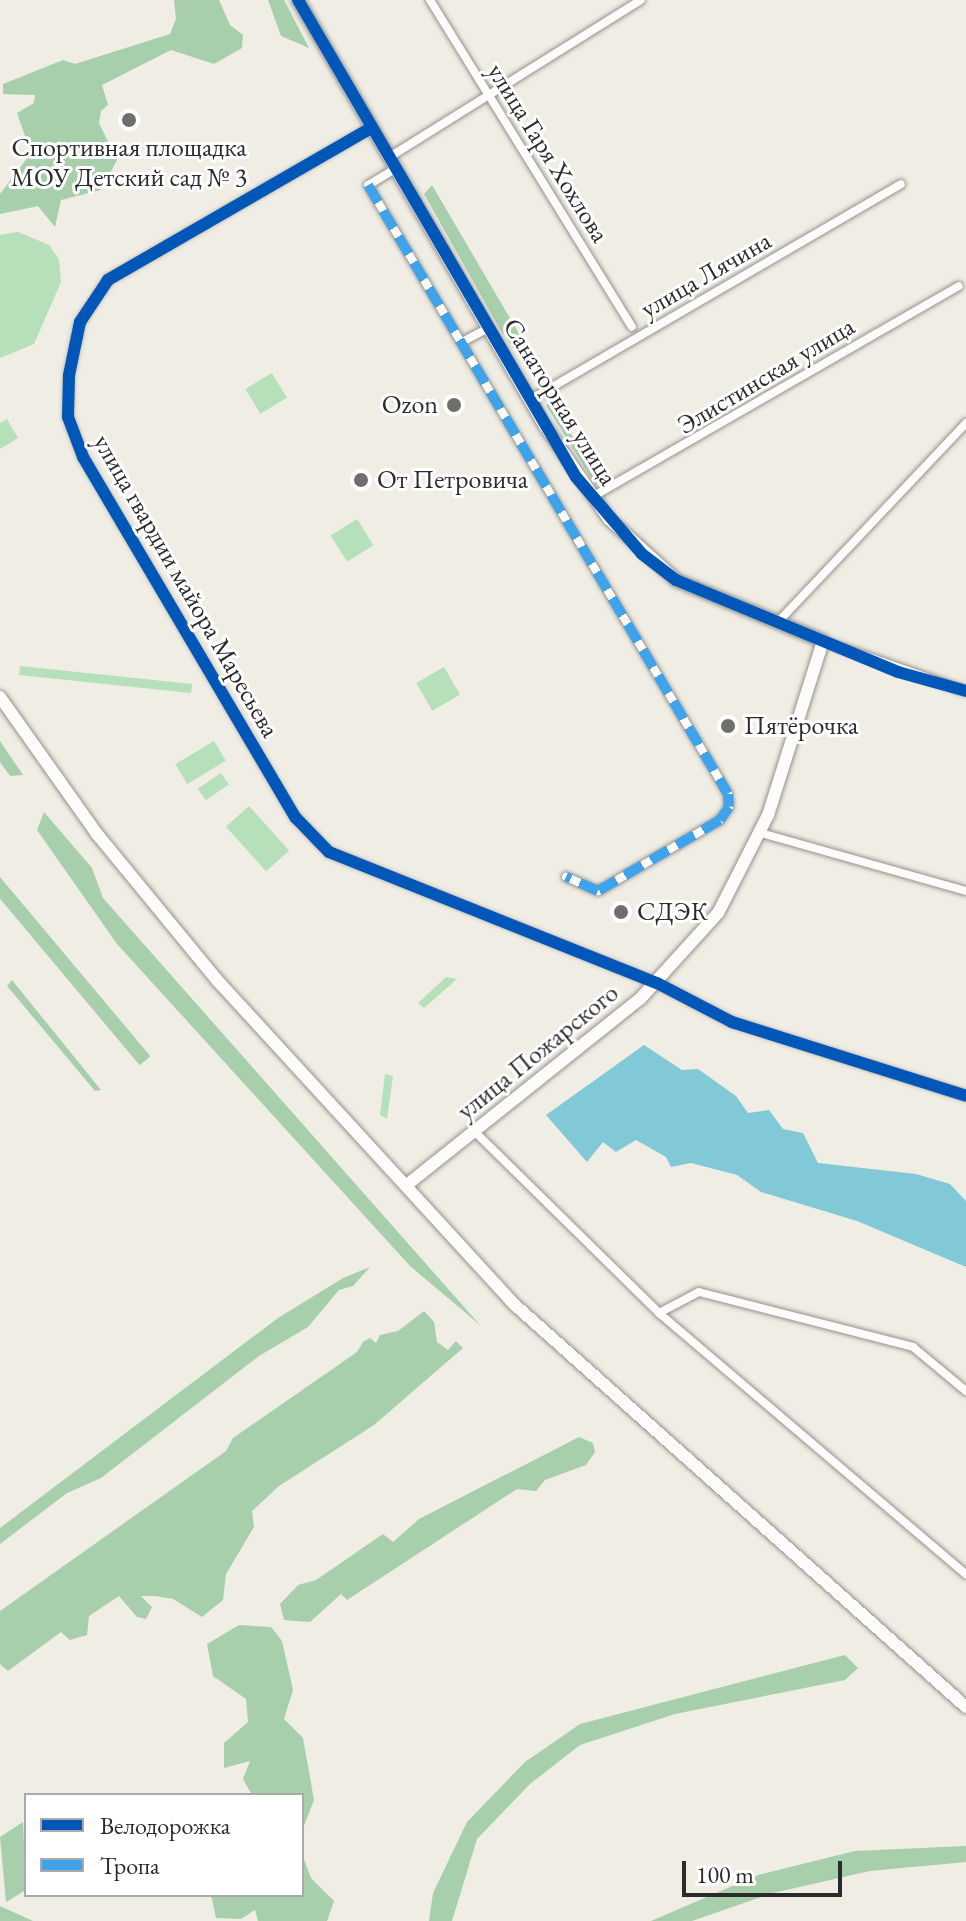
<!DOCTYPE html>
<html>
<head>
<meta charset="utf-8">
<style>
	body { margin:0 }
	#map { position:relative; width:966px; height:1921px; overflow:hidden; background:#f0ede4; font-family:"EB Garamond",serif }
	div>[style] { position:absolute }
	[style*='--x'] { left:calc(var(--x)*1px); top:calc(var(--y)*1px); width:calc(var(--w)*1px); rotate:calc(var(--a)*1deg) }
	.green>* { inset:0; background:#b6e0b9; transform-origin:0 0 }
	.forest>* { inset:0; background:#a7cfac; transform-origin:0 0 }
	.water>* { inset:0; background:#82c9d7 }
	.roads { filter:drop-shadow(0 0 2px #94928e) drop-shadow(0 0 2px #94928e) }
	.street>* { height:8px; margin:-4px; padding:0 4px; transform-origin:4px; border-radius:4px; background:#fdfcfb }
	.secondary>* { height:12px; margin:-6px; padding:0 6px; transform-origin:6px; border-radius:6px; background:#fdfcfb }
	.quiet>* { height:10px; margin-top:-5px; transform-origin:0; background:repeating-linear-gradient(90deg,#3ea3eb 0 20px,transparent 0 30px) }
	.cycleway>* { height:12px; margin:-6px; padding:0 6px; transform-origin:6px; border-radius:6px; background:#0057b8 }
	.dots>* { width:22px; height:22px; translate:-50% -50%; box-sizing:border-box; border:4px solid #fff; border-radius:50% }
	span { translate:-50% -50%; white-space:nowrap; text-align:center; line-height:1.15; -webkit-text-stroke:6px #fff; paint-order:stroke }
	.poi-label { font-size:26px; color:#2b2b2b }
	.right { translate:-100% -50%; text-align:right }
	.left { translate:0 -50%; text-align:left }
	.street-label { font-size:26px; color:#2b2b2b }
	.legend { position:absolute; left:24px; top:1793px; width:280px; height:104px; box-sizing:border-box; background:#fff; border:2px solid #aaa; margin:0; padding:10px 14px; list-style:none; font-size:24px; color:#2b2b2b }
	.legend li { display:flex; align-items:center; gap:16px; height:40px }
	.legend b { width:40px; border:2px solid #aaa }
	.scale { position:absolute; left:682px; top:1861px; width:160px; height:36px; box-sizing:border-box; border:4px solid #2b2b2b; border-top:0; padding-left:10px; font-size:24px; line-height:28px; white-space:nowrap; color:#2b2b2b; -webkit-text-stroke:6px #fff; paint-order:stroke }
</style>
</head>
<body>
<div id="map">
	<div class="green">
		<div style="clip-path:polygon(18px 232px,49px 245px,59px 259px,61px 282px,34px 344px,0 358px,0 235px)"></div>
		<div style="left:272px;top:373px;width:29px;height:31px;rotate:59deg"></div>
		<div style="clip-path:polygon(7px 419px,18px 438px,0 449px,0 423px)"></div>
		<div style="left:357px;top:519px;width:31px;height:31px;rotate:58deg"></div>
		<div style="left:20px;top:666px;width:173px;height:9px;rotate:6deg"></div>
		<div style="left:444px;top:667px;width:32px;height:32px;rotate:60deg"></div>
		<div style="left:214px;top:741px;width:23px;height:45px;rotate:59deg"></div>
		<div style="left:221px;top:773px;width:14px;height:28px;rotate:56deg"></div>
		<div style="left:249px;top:806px;width:60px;height:31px;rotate:48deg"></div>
		<div style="clip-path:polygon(446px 977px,457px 979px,424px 1008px,418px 1003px)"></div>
		<div style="clip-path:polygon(385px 1074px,393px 1076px,387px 1119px,380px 1115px)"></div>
	</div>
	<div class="forest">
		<div style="clip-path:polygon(174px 0,219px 0,230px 25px,243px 35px,242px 48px,214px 64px,171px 50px,102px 85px,108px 105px,101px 111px,99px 123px,117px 160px,101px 190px,61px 200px,55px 227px,38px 206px,0 214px,0 194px,31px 153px,17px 113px,34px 103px,35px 95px,3px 94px,3px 84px,63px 60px,75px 64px,170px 34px,176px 19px)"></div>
		<div style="clip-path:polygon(268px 0,284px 0,309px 48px,281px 36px)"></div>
		<div style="clip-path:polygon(432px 185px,535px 361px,523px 363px,500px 329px,424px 194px)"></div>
		<div style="clip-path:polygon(552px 401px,598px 480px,596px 486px,546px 405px)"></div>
		<div style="clip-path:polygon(0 741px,23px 775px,10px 776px,0 762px)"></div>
		<div style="clip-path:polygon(44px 812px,92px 868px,103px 898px,480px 1325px,410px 1266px,117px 944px,37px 830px)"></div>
		<div style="left:0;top:877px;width:234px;height:14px;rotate:50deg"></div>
		<div style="clip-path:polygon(12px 980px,101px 1090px,95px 1091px,7px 986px)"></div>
		<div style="clip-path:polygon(370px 1267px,353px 1286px,339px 1290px,308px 1327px,259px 1356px,101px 1478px,67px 1493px,0 1544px,0 1528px,278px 1318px,343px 1278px)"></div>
		<div style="clip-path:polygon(424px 1311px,434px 1322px,437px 1342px,448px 1350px,456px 1341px,463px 1348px,374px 1425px,279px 1486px,252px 1511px,254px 1527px,226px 1574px,223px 1600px,202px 1617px,173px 1599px,155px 1596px,141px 1596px,152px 1607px,146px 1619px,137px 1617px,119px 1596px,89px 1616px,87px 1635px,70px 1640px,61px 1632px,8px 1671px,0 1664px,0 1611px,226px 1451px,233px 1438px,357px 1352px,363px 1342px,370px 1338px,376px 1343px,380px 1335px,398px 1331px)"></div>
		<div style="clip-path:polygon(579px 1437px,593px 1443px,595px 1452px,586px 1465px,545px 1480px,536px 1491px,517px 1489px,347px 1600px,341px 1594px,310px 1622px,284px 1620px,280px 1604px,298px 1585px,316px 1580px,383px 1534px,393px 1542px,419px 1519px)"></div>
		<div style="clip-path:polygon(239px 1625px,271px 1627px,282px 1641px,293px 1690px,284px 1719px,303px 1738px,314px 1800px,302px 1831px,302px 1795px,252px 1795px,243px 1779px,250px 1761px,224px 1768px,224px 1743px,248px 1722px,246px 1699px,213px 1676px,207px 1644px)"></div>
		<div style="clip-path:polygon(845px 1655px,858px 1668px,845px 1680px,675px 1714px,580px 1745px,530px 1784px,477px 1839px,452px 1921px,429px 1921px,433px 1893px,467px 1822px,525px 1762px,580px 1724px)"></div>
		<div style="clip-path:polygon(23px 1822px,26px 1890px,6px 1902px,0 1837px)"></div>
		<div style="clip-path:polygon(966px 1846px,966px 1862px,870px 1871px,773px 1893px,692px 1921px,651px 1921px,758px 1875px,855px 1851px)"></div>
		<div style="clip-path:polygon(302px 1854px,311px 1878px,334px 1901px,327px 1921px,258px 1921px,255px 1910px,241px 1919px,216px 1918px,211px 1895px,302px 1895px)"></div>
		<div style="clip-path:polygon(0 1906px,33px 1921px,0 1921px)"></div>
	</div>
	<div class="water">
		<div style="clip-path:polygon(644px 1045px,682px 1070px,698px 1069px,736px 1096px,748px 1113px,769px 1110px,783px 1129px,803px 1133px,818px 1163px,916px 1174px,950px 1184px,966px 1201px,966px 1267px,857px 1221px,761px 1192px,737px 1175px,691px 1163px,671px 1167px,666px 1157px,636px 1140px,616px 1152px,603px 1142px,587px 1162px,546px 1115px)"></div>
	</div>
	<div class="roads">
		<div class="street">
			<div style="--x:430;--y:0;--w:384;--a:58.3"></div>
			<div style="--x:371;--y:128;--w:304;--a:150"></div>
			<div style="--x:108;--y:280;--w:50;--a:123.7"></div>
			<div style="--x:80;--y:322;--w:54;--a:101.7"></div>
			<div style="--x:69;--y:375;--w:42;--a:91.4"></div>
			<div style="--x:68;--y:417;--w:43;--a:69.4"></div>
			<div style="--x:83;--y:457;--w:419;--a:59.5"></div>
			<div style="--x:296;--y:818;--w:47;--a:45.9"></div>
			<div style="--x:329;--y:852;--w:353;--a:21.8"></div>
			<div style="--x:657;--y:983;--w:85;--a:27.5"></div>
			<div style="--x:732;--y:1022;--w:245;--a:17.5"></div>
			<div style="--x:388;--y:158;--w:298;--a:-32"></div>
			<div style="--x:395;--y:169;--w:31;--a:149"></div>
			<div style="--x:368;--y:185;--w:707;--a:59.41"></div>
			<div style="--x:728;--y:794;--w:13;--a:86"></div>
			<div style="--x:729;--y:807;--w:16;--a:125"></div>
			<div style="--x:720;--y:820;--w:141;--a:149.8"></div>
			<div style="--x:598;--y:891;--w:35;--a:-156"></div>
			<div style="--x:462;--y:342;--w:30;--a:-28"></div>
			<div style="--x:530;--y:400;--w:429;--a:-30.2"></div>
			<div style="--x:592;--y:497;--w:423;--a:-29.9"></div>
			<div style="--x:778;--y:622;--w:274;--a:-46.6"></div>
			<div style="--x:823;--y:641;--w:151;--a:19.3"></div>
			<div style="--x:761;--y:833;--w:213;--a:15.8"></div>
			<div style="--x:474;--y:1131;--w:260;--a:44.5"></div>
			<div style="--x:659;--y:1313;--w:403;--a:40.4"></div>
			<div style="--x:659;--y:1313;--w:45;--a:-27.7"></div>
			<div style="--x:699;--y:1292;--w:221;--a:14.4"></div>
			<div style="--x:913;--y:1347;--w:69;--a:39.7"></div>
		</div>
		<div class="secondary">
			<div style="--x:298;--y:0;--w:492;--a:59.9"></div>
			<div style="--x:545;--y:426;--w:113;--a:55.5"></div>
			<div style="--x:609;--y:519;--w:91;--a:42.3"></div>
			<div style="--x:676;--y:580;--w:159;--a:22.5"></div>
			<div style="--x:823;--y:641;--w:182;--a:107.5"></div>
			<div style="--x:768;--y:815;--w:110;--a:117"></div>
			<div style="--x:718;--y:913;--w:115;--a:132.2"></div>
			<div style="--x:641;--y:998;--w:300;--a:141.4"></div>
			<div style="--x:0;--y:697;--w:168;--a:54.7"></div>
			<div style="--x:97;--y:834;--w:189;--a:50.6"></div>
			<div style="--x:217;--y:980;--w:441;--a:47.5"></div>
			<div style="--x:515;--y:1305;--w:604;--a:41.71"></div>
		</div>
	</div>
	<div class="quiet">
		<div style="--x:368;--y:185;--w:707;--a:59.41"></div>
		<div style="--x:728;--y:794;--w:13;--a:86"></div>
		<div style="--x:729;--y:807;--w:16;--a:125"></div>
		<div style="--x:720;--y:820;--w:141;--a:149.8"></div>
		<div style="--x:598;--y:891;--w:35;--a:-156"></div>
	</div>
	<div class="cycleway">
		<div style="--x:298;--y:0;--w:552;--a:59.77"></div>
		<div style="--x:576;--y:477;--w:101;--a:49.4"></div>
		<div style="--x:642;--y:554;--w:43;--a:37.4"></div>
		<div style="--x:676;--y:580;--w:240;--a:22.5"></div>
		<div style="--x:898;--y:672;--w:71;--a:15.6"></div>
		<div style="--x:371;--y:128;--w:304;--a:150"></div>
		<div style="--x:108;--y:280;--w:50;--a:123.7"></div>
		<div style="--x:80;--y:322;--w:54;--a:101.7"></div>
		<div style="--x:69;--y:375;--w:42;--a:91.4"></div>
		<div style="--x:68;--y:417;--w:43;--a:69.4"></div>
		<div style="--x:83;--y:457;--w:419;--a:59.5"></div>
		<div style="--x:296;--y:818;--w:47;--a:45.9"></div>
		<div style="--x:329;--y:852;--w:353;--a:21.8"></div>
		<div style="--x:657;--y:983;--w:85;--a:27.5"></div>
		<div style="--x:732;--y:1022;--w:245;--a:17.5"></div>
	</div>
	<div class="dots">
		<div style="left:129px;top:120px;background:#706f6c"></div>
		<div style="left:454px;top:405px;background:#706f6c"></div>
		<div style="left:361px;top:480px;background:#706f6c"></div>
		<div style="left:728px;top:726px;background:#706f6c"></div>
		<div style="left:621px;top:912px;background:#706f6c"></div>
	</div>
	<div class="poi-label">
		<span style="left:129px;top:163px">Спортивная площадка<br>МОУ Детский сад № 3</span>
		<span class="right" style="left:438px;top:405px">Ozon</span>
		<span class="left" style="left:377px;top:480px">От Петровича</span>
		<span class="left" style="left:744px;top:726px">Пятёрочка</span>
		<span class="left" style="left:637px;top:912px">СДЭК</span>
	</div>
	<div class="street-label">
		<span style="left:548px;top:153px;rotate:58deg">улица Гаря Хохлова</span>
		<span style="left:706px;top:275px;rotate:-30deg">улица Лячина</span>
		<span style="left:766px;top:376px;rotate:-31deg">Элистинская улица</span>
		<span style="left:560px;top:402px;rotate:58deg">Санаторная улица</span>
		<span style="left:186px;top:586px;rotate:60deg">улица гвардии майора Маресьева</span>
		<span style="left:538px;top:1052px;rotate:-39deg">улица Пожарского</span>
	</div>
	<ul class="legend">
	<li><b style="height:10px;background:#0057b8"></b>Велодорожка</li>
	<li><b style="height:10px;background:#3ea3eb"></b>Тропа</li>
	</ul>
	<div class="scale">100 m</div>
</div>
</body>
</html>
